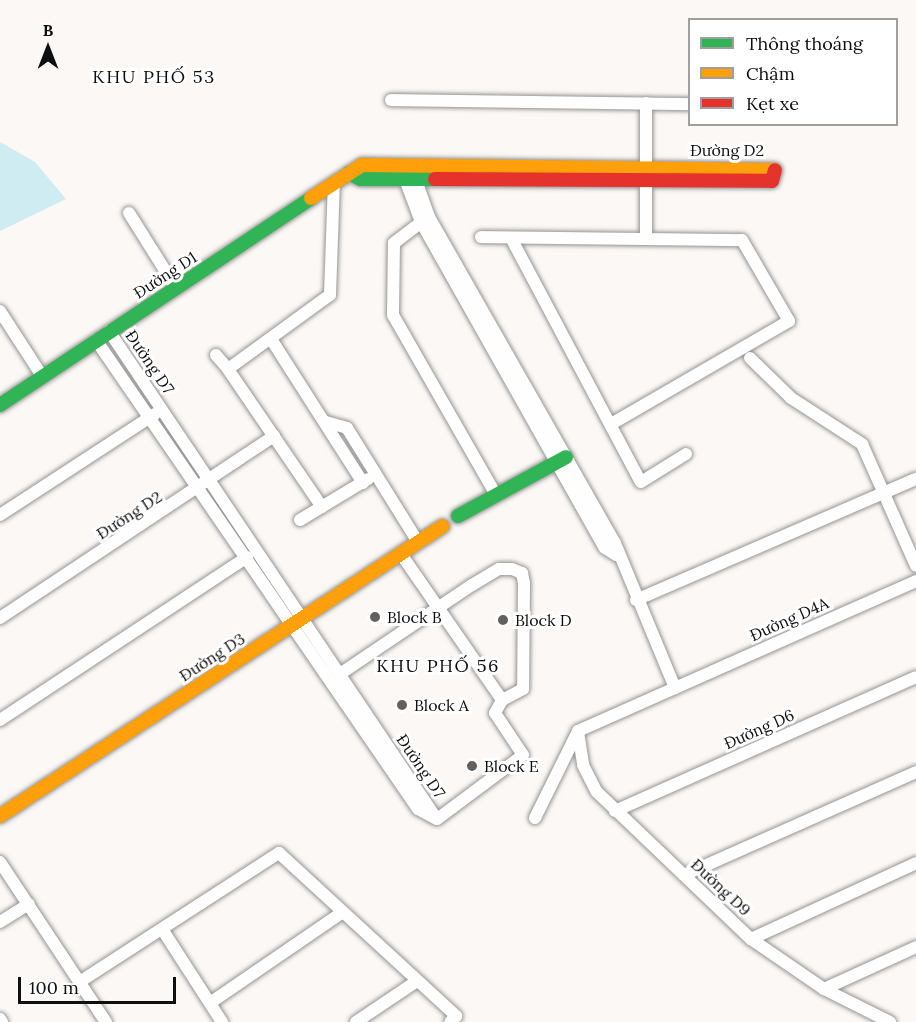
<!DOCTYPE html>
<html>
<head>
<meta charset="utf-8">
<style>
	body { margin:0 }
	#map { position:relative; width:916px; height:1022px; overflow:hidden; background:#fbf8f5; font-family:Lora,serif }
	div>[style] { position:absolute }
	[style*='--x'] { left:calc(var(--x)*1px); top:calc(var(--y)*1px); width:calc(var(--w)*1px); rotate:calc(var(--a)*1deg) }
	.water>* { inset:0; background:#ceecf2 }
	.roads { filter:drop-shadow(0 0 2px #959493) drop-shadow(0 0 2px #959493) }
	.street>* { height:12px; margin:-6px; padding:0 6px; transform-origin:6px; border-radius:6px; background:#fefefe }
	.fast>* { height:14px; margin:-7px; padding:0 7px; transform-origin:7px; border-radius:7px; background:#30b455 }
	.slow>* { height:14px; margin:-7px; padding:0 7px; transform-origin:7px; border-radius:7px; background:#ff9f0a }
	.jam>* { height:14px; margin:-7px; padding:0 7px; transform-origin:7px; border-radius:7px; background:#e5322d }
	.dots>* { width:16px; height:16px; translate:-50% -50%; box-sizing:border-box; border:3px solid #fff; border-radius:50% }
	span { translate:-50% -50%; white-space:nowrap; text-align:center; line-height:1.15; -webkit-text-stroke:6px #fff; paint-order:stroke }
	.street-label { font-size:16px; color:#0f0f0f }
	.poi-label { font-size:16px; color:#0f0f0f }
	.left { translate:0 -50%; text-align:left }
	.neighbourhood-label { font-size:18px; color:#0f0f0f; letter-spacing:1.5px }
	.legend { position:absolute; left:688px; top:18px; width:210px; height:108px; box-sizing:border-box; background:#fff; border:2px solid #9f9f9f; margin:0; padding:8px 10px; list-style:none; font-size:18px; color:#0f0f0f }
	.legend li { display:flex; align-items:center; gap:12px; height:30px }
	.legend b { width:30px; border:2px solid #9f9f9f }
	.north { position:absolute; left:18px; top:18px; width:60px; height:60px; -webkit-text-stroke:4px #fff; paint-order:stroke; rotate:0deg; font-size:16px; font-weight:700; line-height:24px; text-align:center; color:#0f0f0f }
	.north::after { content:''; display:block; margin:auto; width:21px; height:27px; background:#0f0f0f; clip-path:polygon(50% 0,100% 100%,50% 72%,0 100%) }
	.scale { position:absolute; left:18px; top:977px; width:158px; height:27px; box-sizing:border-box; border:3px solid #0f0f0f; border-top:0; padding-left:8px; font-size:18px; line-height:21px; white-space:nowrap; color:#0f0f0f; -webkit-text-stroke:4px #fff; paint-order:stroke }
</style>
</head>
<body>
<div id="map">
	<div class="water">
		<div style="clip-path:polygon(0 142px,35px 162px,66px 199px,0 231px)"></div>
	</div>
	<div class="roads">
		<div class="street">
			<div style="--x:391;--y:100;--w:299;--a:0.8"></div>
			<div style="--x:413;--y:172;--w:48;--a:70.4"></div>
			<div style="--x:429;--y:217;--w:375;--a:60.3"></div>
			<div style="--x:615;--y:543;--w:157;--a:67.5"></div>
			<div style="--x:403;--y:174;--w:51;--a:69.4"></div>
			<div style="--x:421;--y:222;--w:374;--a:60.6"></div>
			<div style="--x:605;--y:548;--w:13;--a:32"></div>
			<div style="--x:129;--y:213;--w:89;--a:57.9"></div>
			<div style="--x:428;--y:217;--w:43;--a:142.6"></div>
			<div style="--x:394;--y:243;--w:72;--a:90.8"></div>
			<div style="--x:393;--y:315;--w:207;--a:60.2"></div>
			<div style="--x:481;--y:237;--w:261;--a:0.7"></div>
			<div style="--x:742;--y:240;--w:94;--a:59.9"></div>
			<div style="--x:789;--y:321;--w:206;--a:149.9"></div>
			<div style="--x:511;--y:238;--w:276;--a:62"></div>
			<div style="--x:641;--y:482;--w:53;--a:-31.9"></div>
			<div style="--x:646;--y:239;--w:136;--a:-90"></div>
			<div style="--x:0;--y:311;--w:77;--a:57.1"></div>
			<div style="--x:109;--y:331;--w:587;--a:56.12"></div>
			<div style="--x:271;--y:339;--w:171;--a:57.4"></div>
			<div style="--x:96;--y:340;--w:569;--a:55.53"></div>
			<div style="--x:418;--y:809;--w:21;--a:28"></div>
			<div style="--x:216;--y:355;--w:18;--a:49"></div>
			<div style="--x:750;--y:358;--w:57;--a:44.3"></div>
			<div style="--x:791;--y:398;--w:85;--a:32.9"></div>
			<div style="--x:862;--y:444;--w:133;--a:66.1"></div>
			<div style="--x:326;--y:422;--w:22;--a:16"></div>
			<div style="--x:347;--y:428;--w:134;--a:58.1"></div>
			<div style="--x:322;--y:507;--w:167;--a:-124.3"></div>
			<div style="--x:228;--y:369;--w:126;--a:-36"></div>
			<div style="--x:330;--y:295;--w:112;--a:-88"></div>
			<div style="--x:0;--y:515;--w:185;--a:-33.1"></div>
			<div style="--x:300;--y:520;--w:79;--a:-31.1"></div>
			<div style="--x:401;--y:554;--w:178;--a:55.3"></div>
			<div style="--x:502;--y:700;--w:15;--a:118"></div>
			<div style="--x:495;--y:713;--w:50;--a:56.3"></div>
			<div style="--x:523;--y:755;--w:107;--a:143.3"></div>
			<div style="--x:636;--y:600;--w:305;--a:-23.4"></div>
			<div style="--x:0;--y:618;--w:329;--a:-33.6"></div>
			<div style="--x:340;--y:674;--w:159;--a:-34"></div>
			<div style="--x:472;--y:585;--w:31;--a:-31"></div>
			<div style="--x:499;--y:569;--w:13;--a:0"></div>
			<div style="--x:512;--y:569;--w:11;--a:22"></div>
			<div style="--x:522;--y:573;--w:10;--a:79"></div>
			<div style="--x:524;--y:583;--w:106;--a:90.5"></div>
			<div style="--x:523;--y:689;--w:24;--a:152"></div>
			<div style="--x:0;--y:720;--w:296;--a:-33.4"></div>
			<div style="--x:578;--y:732;--w:33;--a:81"></div>
			<div style="--x:583;--y:765;--w:30;--a:63"></div>
			<div style="--x:597;--y:792;--w:213;--a:43.7"></div>
			<div style="--x:751;--y:939;--w:88;--a:34.4"></div>
			<div style="--x:824;--y:989;--w:74;--a:26.6"></div>
			<div style="--x:615;--y:811;--w:329;--a:-24"></div>
			<div style="--x:535;--y:818;--w:97;--a:-63.7"></div>
			<div style="--x:578;--y:731;--w:370;--a:-23.9"></div>
			<div style="--x:0;--y:862;--w:192;--a:56.5"></div>
			<div style="--x:684;--y:875;--w:254;--a:-23.9"></div>
			<div style="--x:0;--y:922;--w:34;--a:-32"></div>
			<div style="--x:162;--y:929;--w:111;--a:57.2"></div>
			<div style="--x:751;--y:939;--w:182;--a:-24.7"></div>
			<div style="--x:81;--y:981;--w:236;--a:-32.9"></div>
			<div style="--x:279;--y:853;--w:241;--a:42.6"></div>
			<div style="--x:456;--y:1016;--w:8;--a:135"></div>
			<div style="--x:824;--y:989;--w:101;--a:-24.5"></div>
			<div style="--x:210;--y:1003;--w:161;--a:-34.4"></div>
			<div style="--x:0;--y:1019;--w:4;--a:56"></div>
			<div style="--x:356;--y:1022;--w:73;--a:-33.9"></div>
		</div>
		<div class="fast">
			<div style="--x:349;--y:173;--w:13;--a:27"></div>
			<div style="--x:361;--y:179;--w:74;--a:0"></div>
			<div style="--x:0;--y:405;--w:374;--a:-33.6"></div>
			<div style="--x:458;--y:516;--w:123;--a:-28.6"></div>
		</div>
		<div class="slow">
			<div style="--x:311;--y:198;--w:61;--a:-32.9"></div>
			<div style="--x:362;--y:165;--w:413;--a:0.7"></div>
			<div style="--x:0;--y:816;--w:529;--a:-33.21"></div>
		</div>
		<div class="jam">
			<div style="--x:435;--y:179;--w:337;--a:0.3"></div>
			<div style="--x:772;--y:181;--w:11;--a:-75"></div>
		</div>
	</div>
	<div class="dots">
		<div style="left:375px;top:617px;background:#626160"></div>
		<div style="left:503px;top:620px;background:#626160"></div>
		<div style="left:402px;top:705px;background:#626160"></div>
		<div style="left:472px;top:766px;background:#626160"></div>
	</div>
	<div class="street-label">
		<span style="left:727px;top:150px">Đường D2</span>
		<span style="left:165px;top:275px;rotate:-33deg">Đường D1</span>
		<span style="left:150px;top:362px;rotate:56deg">Đường D7</span>
		<span style="left:129px;top:515px;rotate:-33deg">Đường D2</span>
		<span style="left:789px;top:619px;rotate:-24deg">Đường D4A</span>
		<span style="left:212px;top:657px;rotate:-33deg">Đường D3</span>
		<span style="left:759px;top:729px;rotate:-24deg">Đường D6</span>
		<span style="left:421px;top:766px;rotate:56deg">Đường D7</span>
		<span style="left:721px;top:887px;rotate:43deg">Đường D9</span>
	</div>
	<div class="poi-label">
		<span class="left" style="left:387px;top:617px">Block B</span>
		<span class="left" style="left:515px;top:620px">Block D</span>
		<span class="left" style="left:414px;top:705px">Block A</span>
		<span class="left" style="left:484px;top:766px">Block E</span>
	</div>
	<div class="neighbourhood-label">
		<span style="left:154px;top:77px">KHU PHỐ 53</span>
		<span style="left:438px;top:666px">KHU PHỐ 56</span>
	</div>
	<ul class="legend">
	<li><b style="height:8px;background:#30b455"></b>Thông thoáng</li>
	<li><b style="height:8px;background:#ff9f0a"></b>Chậm</li>
	<li><b style="height:8px;background:#e5322d"></b>Kẹt xe</li>
	</ul>
	<div class="north">B</div>
	<div class="scale">100 m</div>
</div>
</body>
</html>
